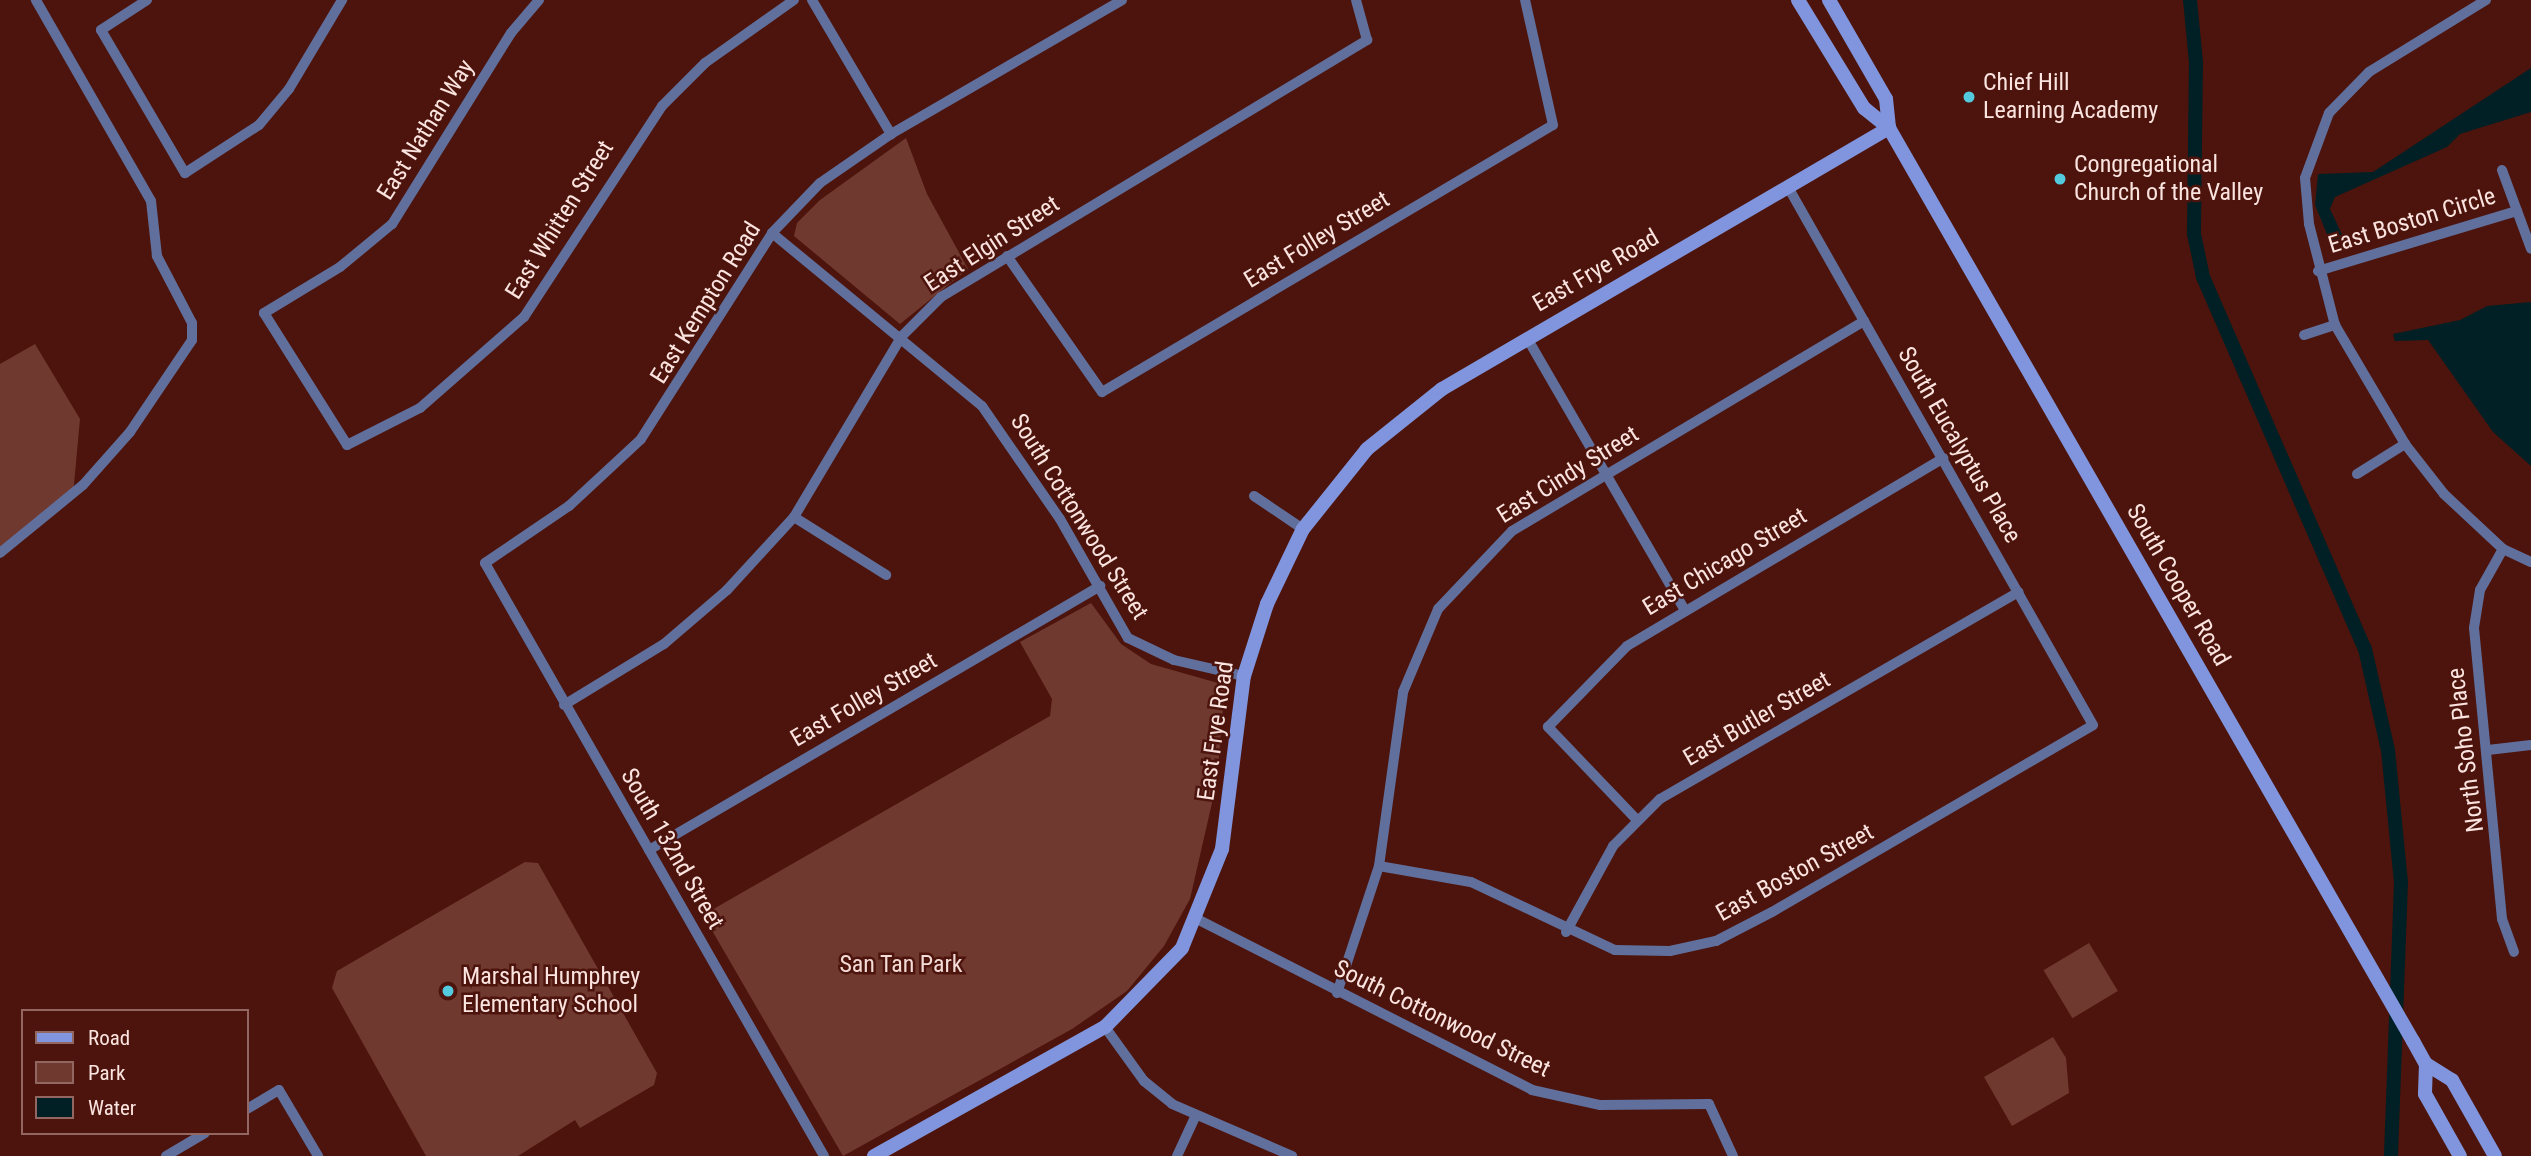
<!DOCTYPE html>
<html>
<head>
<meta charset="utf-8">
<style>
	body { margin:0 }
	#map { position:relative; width:2531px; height:1156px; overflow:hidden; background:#4c140c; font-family:"Roboto Condensed",sans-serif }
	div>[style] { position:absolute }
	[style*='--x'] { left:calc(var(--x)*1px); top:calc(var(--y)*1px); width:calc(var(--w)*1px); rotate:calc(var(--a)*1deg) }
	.green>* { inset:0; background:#703930; transform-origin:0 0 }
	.water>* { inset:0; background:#002025 }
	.canal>* { height:14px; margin:-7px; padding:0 7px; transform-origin:7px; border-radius:7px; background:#002025 }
	.street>* { height:10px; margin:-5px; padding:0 5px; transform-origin:5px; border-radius:5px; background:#616f9c }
	.secondary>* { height:14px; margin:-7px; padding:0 7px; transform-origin:7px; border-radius:7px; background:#8095dd }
	.dots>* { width:19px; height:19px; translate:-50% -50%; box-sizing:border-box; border:4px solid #4c140c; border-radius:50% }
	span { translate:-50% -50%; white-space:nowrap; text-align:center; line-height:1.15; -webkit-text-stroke:5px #4c140c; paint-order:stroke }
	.poi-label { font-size:24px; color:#fbe4e0 }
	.left { translate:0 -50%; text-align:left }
	.street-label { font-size:24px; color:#fbe4e0 }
	.park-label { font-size:24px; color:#f3dcd8 }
	.legend { position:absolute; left:21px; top:1009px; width:228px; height:126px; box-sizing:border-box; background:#4c140c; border:2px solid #926761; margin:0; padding:9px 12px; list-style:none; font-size:21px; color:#fbe4e0 }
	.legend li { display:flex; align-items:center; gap:14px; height:35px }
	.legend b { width:35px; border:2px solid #926761 }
</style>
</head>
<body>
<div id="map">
	<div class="green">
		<div style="clip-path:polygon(906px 138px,927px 194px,968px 269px,900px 324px,794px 236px,797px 223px,820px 200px)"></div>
		<div style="clip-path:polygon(35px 344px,80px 419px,73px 495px,0 553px,0 364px)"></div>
		<div style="clip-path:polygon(1091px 603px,1121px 644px,1151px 664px,1225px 685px,1217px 781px,1190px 899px,1164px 946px,1127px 991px,1072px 1029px,843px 1156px,703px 915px,1050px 716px,1052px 699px,1020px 642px)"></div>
		<div style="clip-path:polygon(525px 862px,538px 863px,657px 1073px,654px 1085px,580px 1128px,575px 1120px,518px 1156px,426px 1156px,332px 988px,337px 971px)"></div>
		<div style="left:2089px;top:943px;width:56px;height:53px;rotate:59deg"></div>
		<div style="clip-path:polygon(2053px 1037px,2066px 1058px,2069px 1093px,2012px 1126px,1984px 1077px)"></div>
	</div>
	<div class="water">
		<div style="clip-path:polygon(2531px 68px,2531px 112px,2460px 134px,2447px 147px,2335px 197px,2330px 209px,2346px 243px,2329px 239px,2315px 205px,2318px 174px,2373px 172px)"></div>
		<div style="clip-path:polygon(2531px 302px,2531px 466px,2493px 432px,2428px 340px,2395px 341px,2393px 334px,2460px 320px,2487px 306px)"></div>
	</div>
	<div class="canal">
		<div style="--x:2190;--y:0;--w:62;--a:84.5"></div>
		<div style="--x:2196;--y:62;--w:172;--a:90.7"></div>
		<div style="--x:2194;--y:234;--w:44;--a:78.2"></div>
		<div style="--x:2203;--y:277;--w:406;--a:66.5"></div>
		<div style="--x:2365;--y:649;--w:104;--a:77.2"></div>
		<div style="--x:2388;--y:750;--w:133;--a:84.4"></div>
		<div style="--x:2401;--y:882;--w:274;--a:92.1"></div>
	</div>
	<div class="street">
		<div style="--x:147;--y:0;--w:55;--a:146.9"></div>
		<div style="--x:101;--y:30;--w:166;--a:59.6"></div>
		<div style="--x:185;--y:173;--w:88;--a:-33"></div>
		<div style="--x:259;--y:125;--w:47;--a:-50.2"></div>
		<div style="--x:289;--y:89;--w:104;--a:-59.2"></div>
		<div style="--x:539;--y:0;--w:43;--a:130.3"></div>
		<div style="--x:511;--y:33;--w:225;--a:121.9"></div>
		<div style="--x:392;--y:224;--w:67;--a:140.4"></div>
		<div style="--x:340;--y:267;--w:89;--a:148.8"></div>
		<div style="--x:264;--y:313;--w:156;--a:57.8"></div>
		<div style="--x:347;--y:445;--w:82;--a:-26.9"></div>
		<div style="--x:420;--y:408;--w:138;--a:-41.2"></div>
		<div style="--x:524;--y:317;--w:252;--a:-56.8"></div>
		<div style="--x:662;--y:106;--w:61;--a:-45"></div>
		<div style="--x:705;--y:63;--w:109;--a:-35.3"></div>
		<div style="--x:812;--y:0;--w:156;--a:59.5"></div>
		<div style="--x:2486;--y:0;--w:137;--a:148.4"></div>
		<div style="--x:2369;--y:72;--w:57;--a:134.3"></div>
		<div style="--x:2329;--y:113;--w:69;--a:110.3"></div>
		<div style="--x:2305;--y:178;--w:46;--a:85"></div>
		<div style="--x:2309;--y:224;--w:104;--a:75.6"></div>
		<div style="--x:2335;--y:325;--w:138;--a:59.5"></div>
		<div style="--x:2405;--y:444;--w:63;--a:52"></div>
		<div style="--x:2444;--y:494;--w:81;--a:43"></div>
		<div style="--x:2503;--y:549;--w:31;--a:25"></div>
		<div style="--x:2502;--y:170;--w:84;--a:69.8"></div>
		<div style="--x:772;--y:233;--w:272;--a:39.5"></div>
		<div style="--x:982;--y:406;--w:137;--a:55.4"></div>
		<div style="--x:1060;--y:519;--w:137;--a:60.3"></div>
		<div style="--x:1128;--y:638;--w:51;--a:25.6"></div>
		<div style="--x:1174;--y:660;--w:72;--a:12.9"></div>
		<div style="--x:1007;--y:256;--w:166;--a:55.1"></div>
		<div style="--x:1102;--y:392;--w:524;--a:-30.63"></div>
		<div style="--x:1553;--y:125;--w:128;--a:-102.6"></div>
		<div style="--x:2318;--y:271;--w:208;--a:-16.8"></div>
		<div style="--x:2304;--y:335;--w:33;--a:-18"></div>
		<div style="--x:1527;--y:338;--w:313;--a:59.9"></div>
		<div style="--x:2357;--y:474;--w:57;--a:-32"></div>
		<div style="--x:1254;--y:496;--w:59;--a:34"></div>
		<div style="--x:794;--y:517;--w:109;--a:32.2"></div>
		<div style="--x:2503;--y:549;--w:47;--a:119.3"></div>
		<div style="--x:2480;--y:590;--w:38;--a:99"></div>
		<div style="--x:2474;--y:628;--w:292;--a:84.5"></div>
		<div style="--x:2502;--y:919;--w:35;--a:70"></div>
		<div style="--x:0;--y:553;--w:107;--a:-39.3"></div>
		<div style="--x:83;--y:485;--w:71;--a:-48.4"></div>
		<div style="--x:130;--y:432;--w:111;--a:-56"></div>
		<div style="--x:192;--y:340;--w:17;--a:-90"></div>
		<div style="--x:192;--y:323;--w:76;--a:-117.6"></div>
		<div style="--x:157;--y:256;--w:55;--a:-96.2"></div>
		<div style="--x:151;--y:201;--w:232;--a:-119.8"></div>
		<div style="--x:564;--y:705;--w:117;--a:-31.4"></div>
		<div style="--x:664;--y:644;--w:83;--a:-40.6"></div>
		<div style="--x:727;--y:590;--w:99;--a:-47.5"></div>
		<div style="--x:794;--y:517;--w:211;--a:-59.2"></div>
		<div style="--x:902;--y:336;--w:55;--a:-45"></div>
		<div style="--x:941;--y:297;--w:498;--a:-31.1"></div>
		<div style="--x:1367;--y:40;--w:41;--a:-105.4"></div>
		<div style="--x:2488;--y:750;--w:43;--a:-6.6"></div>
		<div style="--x:1637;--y:820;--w:129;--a:-133.7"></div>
		<div style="--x:1548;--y:727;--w:113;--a:-45.7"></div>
		<div style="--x:1627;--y:646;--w:368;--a:-30.7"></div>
		<div style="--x:649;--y:850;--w:523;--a:-30.34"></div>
		<div style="--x:1379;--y:866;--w:93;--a:9.9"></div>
		<div style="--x:1471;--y:882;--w:159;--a:25.3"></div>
		<div style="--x:1615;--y:950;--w:55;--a:1"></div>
		<div style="--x:1670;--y:951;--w:47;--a:-12.3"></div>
		<div style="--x:1716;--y:941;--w:63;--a:-27.4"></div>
		<div style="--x:1772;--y:912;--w:371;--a:-30.2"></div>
		<div style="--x:2093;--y:725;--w:618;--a:-119.55"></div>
		<div style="--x:1197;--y:919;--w:376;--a:27"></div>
		<div style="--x:1532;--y:1090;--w:70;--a:12.4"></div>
		<div style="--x:1600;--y:1105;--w:109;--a:-0.5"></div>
		<div style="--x:1709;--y:1104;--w:57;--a:65.2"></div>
		<div style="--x:1566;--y:932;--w:98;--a:-61.3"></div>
		<div style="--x:1613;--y:846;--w:66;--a:-45"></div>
		<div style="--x:1660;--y:799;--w:414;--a:-30"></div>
		<div style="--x:1337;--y:993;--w:134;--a:-71.7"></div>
		<div style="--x:1379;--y:866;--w:176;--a:-82.1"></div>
		<div style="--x:1403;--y:692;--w:90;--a:-67.1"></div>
		<div style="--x:1438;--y:609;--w:108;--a:-46.5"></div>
		<div style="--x:1512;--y:531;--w:410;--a:-30.8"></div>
		<div style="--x:1105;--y:1027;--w:67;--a:54.2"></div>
		<div style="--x:1144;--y:1081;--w:36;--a:39"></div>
		<div style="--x:1172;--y:1104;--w:131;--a:23.4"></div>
		<div style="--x:247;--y:1109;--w:37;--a:-31"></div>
		<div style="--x:279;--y:1090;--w:77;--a:59.4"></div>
		<div style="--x:166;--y:1156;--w:45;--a:-30.5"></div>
		<div style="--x:824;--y:1156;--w:683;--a:-119.76"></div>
		<div style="--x:485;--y:563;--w:102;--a:-34.2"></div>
		<div style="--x:569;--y:506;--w:98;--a:-42.9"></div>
		<div style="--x:641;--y:439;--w:244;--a:-57.5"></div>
		<div style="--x:772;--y:233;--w:69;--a:-46.2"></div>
		<div style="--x:820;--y:183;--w:86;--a:-34.6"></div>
		<div style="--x:891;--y:134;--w:267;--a:-30.1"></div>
		<div style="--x:1177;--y:1156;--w:45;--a:-65.1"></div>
	</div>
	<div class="secondary">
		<div style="--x:1798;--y:0;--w:127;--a:58.6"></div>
		<div style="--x:1864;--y:108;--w:32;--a:39"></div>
		<div style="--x:1889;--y:128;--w:1053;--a:60.15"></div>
		<div style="--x:2413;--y:1041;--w:26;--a:61"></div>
		<div style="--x:2426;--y:1064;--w:31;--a:32"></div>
		<div style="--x:2452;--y:1080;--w:87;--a:60.5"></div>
		<div style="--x:1829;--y:0;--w:114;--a:60.1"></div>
		<div style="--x:1886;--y:99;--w:29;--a:84"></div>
		<div style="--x:2426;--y:1064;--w:30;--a:92"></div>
		<div style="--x:2425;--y:1094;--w:71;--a:60.6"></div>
		<div style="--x:874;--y:1156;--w:265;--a:-29.2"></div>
		<div style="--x:1105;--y:1027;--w:110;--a:-45.7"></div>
		<div style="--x:1182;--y:948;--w:107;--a:-68"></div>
		<div style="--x:1222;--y:849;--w:174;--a:-82.8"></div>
		<div style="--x:1244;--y:676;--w:76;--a:-72.3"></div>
		<div style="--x:1267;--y:604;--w:83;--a:-64.4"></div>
		<div style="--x:1303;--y:529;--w:102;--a:-51.3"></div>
		<div style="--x:1367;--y:449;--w:96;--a:-38.7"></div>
		<div style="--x:1442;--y:389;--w:518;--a:-30.28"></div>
	</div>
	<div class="dots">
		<div style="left:1969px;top:97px;background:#54cade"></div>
		<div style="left:2060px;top:179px;background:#54cade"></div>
		<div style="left:448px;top:991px;background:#54cade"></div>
	</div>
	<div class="poi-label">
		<span class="left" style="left:1983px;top:97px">Chief Hill<br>Learning Academy</span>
		<span class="left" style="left:2074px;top:179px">Congregational<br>Church of the Valley</span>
		<span class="left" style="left:462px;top:991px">Marshal Humphrey<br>Elementary School</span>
	</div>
	<div class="street-label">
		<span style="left:426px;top:130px;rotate:-58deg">East Nathan Way</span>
		<span style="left:560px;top:220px;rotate:-58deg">East Whitten Street</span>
		<span style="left:2412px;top:221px;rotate:-17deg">East Boston Circle</span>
		<span style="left:1317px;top:240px;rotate:-31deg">East Folley Street</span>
		<span style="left:992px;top:244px;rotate:-33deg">East Elgin Street</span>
		<span style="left:1596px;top:271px;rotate:-30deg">East Frye Road</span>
		<span style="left:706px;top:303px;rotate:-58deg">East Kempton Road</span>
		<span style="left:1959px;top:445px;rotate:60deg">South Eucalyptus Place</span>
		<span style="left:1568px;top:475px;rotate:-32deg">East Cindy Street</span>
		<span style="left:1079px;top:517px;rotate:58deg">South Cottonwood Street</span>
		<span style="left:1725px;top:562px;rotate:-31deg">East Chicago Street</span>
		<span style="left:2178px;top:585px;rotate:60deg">South Cooper Road</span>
		<span style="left:864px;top:700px;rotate:-30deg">East Folley Street</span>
		<span style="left:1757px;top:719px;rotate:-30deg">East Butler Street</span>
		<span style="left:1216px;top:731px;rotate:-82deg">East Frye Road</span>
		<span style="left:2466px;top:750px;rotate:-97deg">North Soho Place</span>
		<span style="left:672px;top:849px;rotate:60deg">South 132nd Street</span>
		<span style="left:1795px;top:873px;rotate:-29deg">East Boston Street</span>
		<span style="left:1442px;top:1019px;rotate:26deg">South Cottonwood Street</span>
	</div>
	<div class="park-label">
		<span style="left:901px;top:965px">San Tan Park</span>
	</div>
	<ul class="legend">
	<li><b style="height:9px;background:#8095dd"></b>Road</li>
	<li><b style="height:19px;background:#703930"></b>Park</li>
	<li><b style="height:19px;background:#002025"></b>Water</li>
	</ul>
</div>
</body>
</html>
